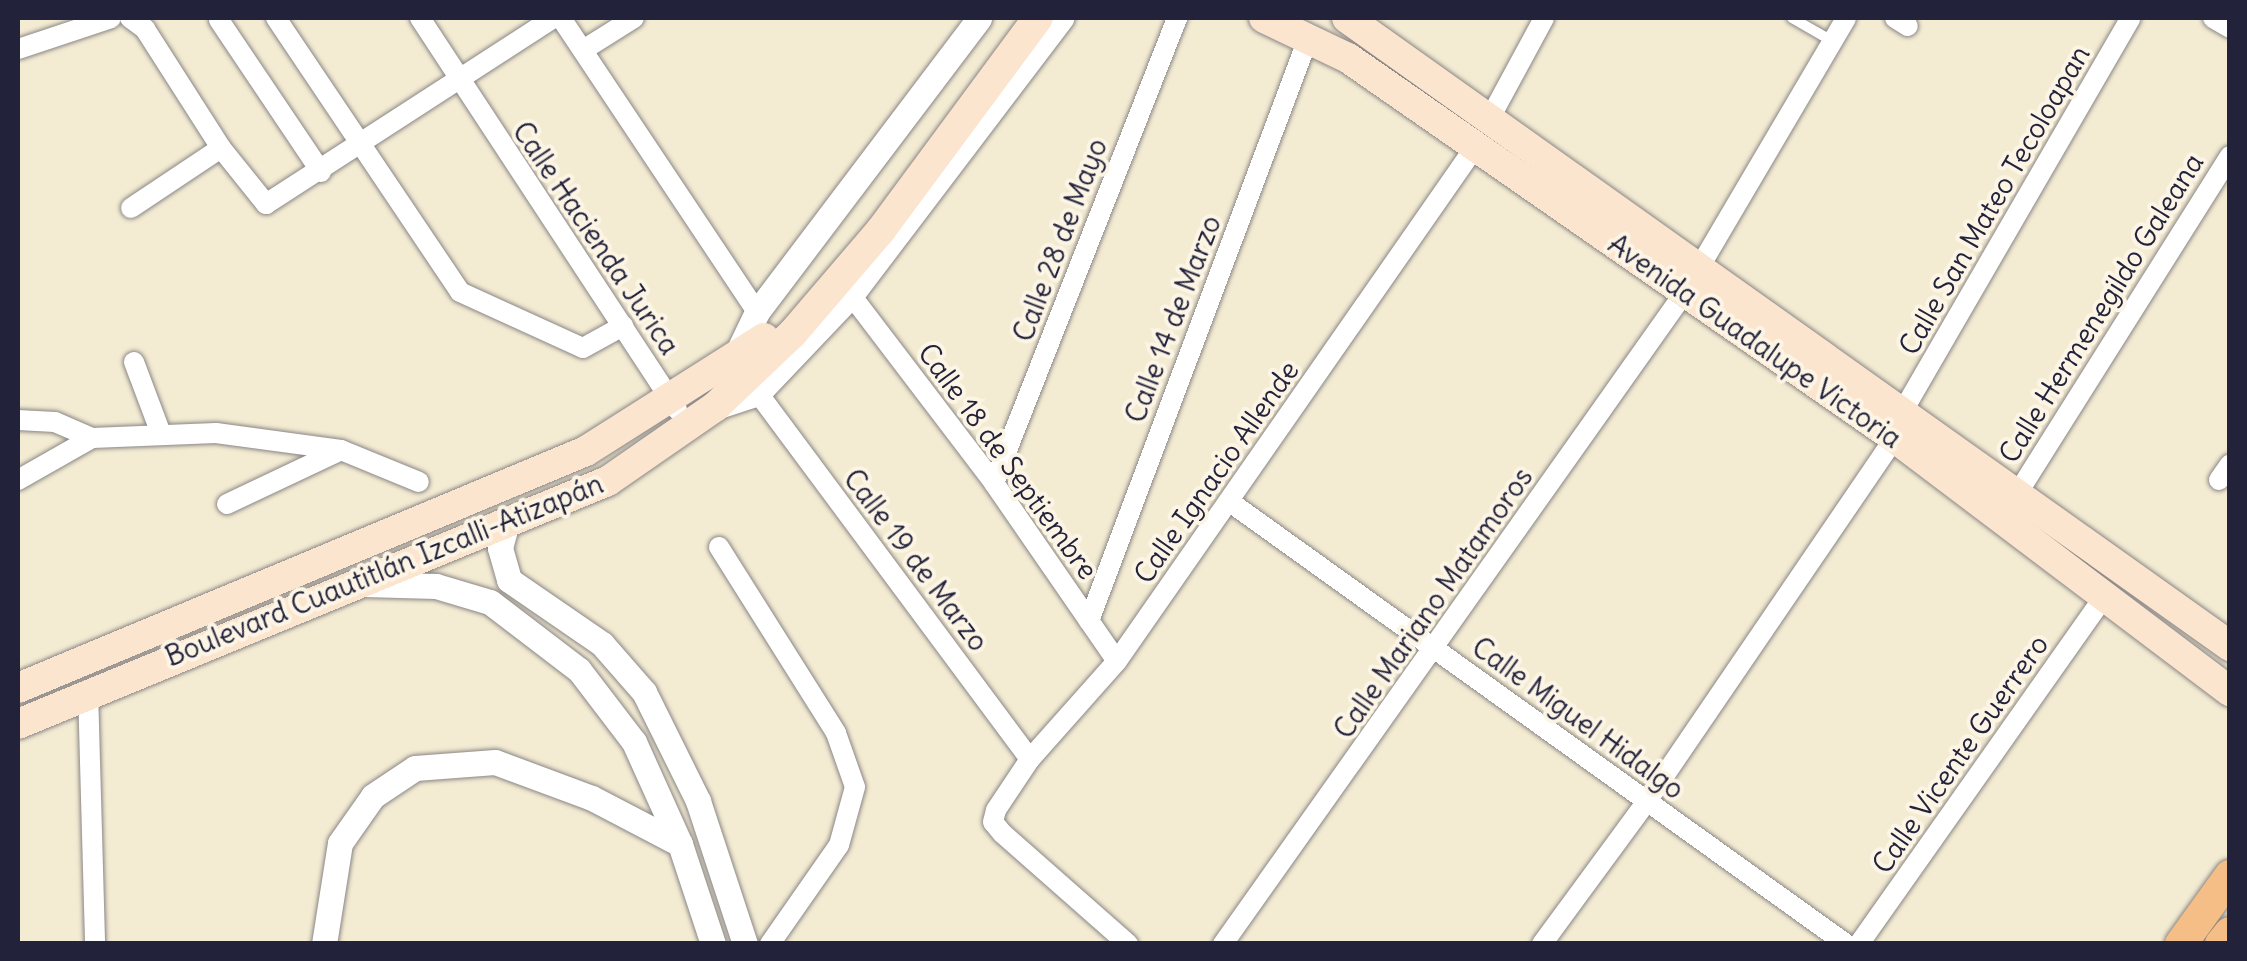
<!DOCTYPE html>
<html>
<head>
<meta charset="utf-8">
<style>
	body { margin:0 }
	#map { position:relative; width:2247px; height:961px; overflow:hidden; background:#f3ebd2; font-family:Delius,sans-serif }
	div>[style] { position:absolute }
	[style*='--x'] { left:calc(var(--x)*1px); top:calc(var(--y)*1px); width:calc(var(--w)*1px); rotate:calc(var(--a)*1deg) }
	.roads { filter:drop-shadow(0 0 2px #8a8686) drop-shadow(0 0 2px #8a8686) }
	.service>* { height:10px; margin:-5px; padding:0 5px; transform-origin:5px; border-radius:5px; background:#fff }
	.minor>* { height:20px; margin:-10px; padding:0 10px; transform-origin:10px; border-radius:10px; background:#fff }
	.tertiary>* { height:25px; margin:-12.5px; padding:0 12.5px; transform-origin:12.5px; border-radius:12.5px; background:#fff }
	.secondary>* { height:30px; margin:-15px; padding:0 15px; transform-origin:15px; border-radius:15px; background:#fbe5cf }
	.primary>* { height:32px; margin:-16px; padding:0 16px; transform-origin:16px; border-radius:16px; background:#f5be86 }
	span { translate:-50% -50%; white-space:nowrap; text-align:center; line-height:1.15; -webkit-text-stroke:8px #fcf5e5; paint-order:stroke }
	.street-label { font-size:28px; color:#22223b }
	.frame { position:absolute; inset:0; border:20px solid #22223b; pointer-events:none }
</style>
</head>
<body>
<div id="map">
	<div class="roads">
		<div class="service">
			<div style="--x:1792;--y:18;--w:46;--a:29.9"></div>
		</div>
		<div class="minor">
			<div style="--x:130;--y:18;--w:19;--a:36"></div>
			<div style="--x:145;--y:29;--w:141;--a:57.4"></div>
			<div style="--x:221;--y:148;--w:72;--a:51.2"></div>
			<div style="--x:266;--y:204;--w:343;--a:-32.9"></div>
			<div style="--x:276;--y:18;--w:330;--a:56.1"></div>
			<div style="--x:460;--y:292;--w:135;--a:24.5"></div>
			<div style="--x:583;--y:348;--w:46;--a:-28.8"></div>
			<div style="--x:420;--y:18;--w:468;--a:56.7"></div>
			<div style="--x:561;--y:18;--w:353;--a:56.3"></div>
			<div style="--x:1895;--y:18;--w:15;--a:32"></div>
			<div style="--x:2213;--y:18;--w:20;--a:30"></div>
			<div style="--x:219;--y:20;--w:183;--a:56.1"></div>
			<div style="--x:18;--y:49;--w:98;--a:-18.4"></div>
			<div style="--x:583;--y:50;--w:60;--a:-32.1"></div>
			<div style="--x:1490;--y:118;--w:114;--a:-61.6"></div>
			<div style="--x:131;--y:208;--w:108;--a:-33.7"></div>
			<div style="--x:1699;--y:268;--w:290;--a:-59.5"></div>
			<div style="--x:851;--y:295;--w:236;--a:52.7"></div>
			<div style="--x:994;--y:483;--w:216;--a:55.4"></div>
			<div style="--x:134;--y:362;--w:77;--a:69.4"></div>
			<div style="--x:758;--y:393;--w:456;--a:53.4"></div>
			<div style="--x:1904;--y:409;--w:452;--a:-59.9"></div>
			<div style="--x:18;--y:420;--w:37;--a:3"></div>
			<div style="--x:55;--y:422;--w:40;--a:23.4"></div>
			<div style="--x:18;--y:480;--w:85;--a:-29.6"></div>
			<div style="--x:92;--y:438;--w:124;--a:-2.3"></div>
			<div style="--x:216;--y:433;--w:126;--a:7.7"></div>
			<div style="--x:341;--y:450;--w:84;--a:22.3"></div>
			<div style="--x:2219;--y:480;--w:19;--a:-55"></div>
			<div style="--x:994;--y:483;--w:500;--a:-68.5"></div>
			<div style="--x:2019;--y:491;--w:396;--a:-57.8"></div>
			<div style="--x:1230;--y:502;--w:758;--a:35.66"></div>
			<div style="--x:227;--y:504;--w:126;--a:-25.3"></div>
			<div style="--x:719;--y:547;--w:220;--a:57.8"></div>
			<div style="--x:836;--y:733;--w:57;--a:70.6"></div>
			<div style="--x:855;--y:787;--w:60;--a:105.4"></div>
			<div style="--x:839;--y:845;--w:121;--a:124.9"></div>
			<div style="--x:1089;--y:621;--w:625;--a:-69.39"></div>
			<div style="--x:88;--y:690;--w:254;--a:88.4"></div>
			<div style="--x:1128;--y:944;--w:168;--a:-138.6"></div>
			<div style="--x:1002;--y:833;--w:14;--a:-129"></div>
			<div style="--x:993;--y:822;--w:12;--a:-76"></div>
			<div style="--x:996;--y:810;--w:61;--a:-56.3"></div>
			<div style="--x:1030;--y:759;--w:131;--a:-48.4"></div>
			<div style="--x:1117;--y:661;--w:626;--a:-55.14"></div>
			<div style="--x:1223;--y:944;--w:799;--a:-54.68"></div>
			<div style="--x:1542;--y:944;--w:177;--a:-53.7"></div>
			<div style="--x:1647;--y:801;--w:440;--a:-55.7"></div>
			<div style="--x:1859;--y:944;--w:427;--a:-54.8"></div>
		</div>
		<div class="tertiary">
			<div style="--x:735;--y:358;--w:51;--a:-64.4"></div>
			<div style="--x:757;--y:312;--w:368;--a:-52.9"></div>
			<div style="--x:715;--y:407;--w:45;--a:-18"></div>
			<div style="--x:758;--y:393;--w:135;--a:-46.5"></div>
			<div style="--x:851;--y:295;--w:348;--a:-52.8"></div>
			<div style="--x:507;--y:522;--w:27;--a:105"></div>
			<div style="--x:500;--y:548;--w:33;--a:74"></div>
			<div style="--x:509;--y:580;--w:113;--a:34.5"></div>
			<div style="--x:602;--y:644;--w:64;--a:48.8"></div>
			<div style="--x:644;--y:692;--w:122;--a:63.6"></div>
			<div style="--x:698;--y:801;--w:151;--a:71.8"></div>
			<div style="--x:363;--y:584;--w:73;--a:1.6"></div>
			<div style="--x:436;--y:586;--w:56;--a:16.5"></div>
			<div style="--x:490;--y:602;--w:112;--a:37.4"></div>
			<div style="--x:579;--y:670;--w:91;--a:52.6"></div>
			<div style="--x:634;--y:742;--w:112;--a:65.7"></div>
			<div style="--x:680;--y:844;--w:105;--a:71.7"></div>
			<div style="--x:324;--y:944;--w:102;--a:-81"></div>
			<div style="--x:340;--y:843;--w:57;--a:-54.9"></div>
			<div style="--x:373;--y:796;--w:50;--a:-33.7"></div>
			<div style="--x:415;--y:768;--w:80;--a:-4.3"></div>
			<div style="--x:495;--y:762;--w:103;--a:20.4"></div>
			<div style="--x:592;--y:798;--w:99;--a:27.6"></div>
		</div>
		<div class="secondary">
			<div style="--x:1264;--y:18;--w:93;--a:25.5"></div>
			<div style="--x:1348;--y:58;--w:666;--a:34.79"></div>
			<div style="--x:1895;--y:438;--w:420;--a:37.1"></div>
			<div style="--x:1347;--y:18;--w:1084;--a:35.42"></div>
			<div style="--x:18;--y:688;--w:615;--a:-22.65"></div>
			<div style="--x:586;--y:451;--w:211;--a:-32.4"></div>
			<div style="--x:18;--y:724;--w:638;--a:-22.39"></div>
			<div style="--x:608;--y:481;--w:130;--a:-34.7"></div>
			<div style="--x:715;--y:407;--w:106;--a:-43.5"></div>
			<div style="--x:792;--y:334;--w:137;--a:-49.4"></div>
			<div style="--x:881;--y:230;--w:264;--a:-53.5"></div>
		</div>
		<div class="primary">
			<div style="--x:2181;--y:944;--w:84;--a:-54.2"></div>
			<div style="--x:2221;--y:944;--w:14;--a:-51"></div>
		</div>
	</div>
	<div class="street-label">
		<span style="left:1994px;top:200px;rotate:-60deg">Calle San Mateo Tecoloapan</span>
		<span style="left:596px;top:238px;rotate:56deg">Calle Hacienda Jurica</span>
		<span style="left:1060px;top:240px;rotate:-69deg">Calle 28 de Mayo</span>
		<span style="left:2101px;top:308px;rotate:-58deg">Calle Hermenegildo Galeana</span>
		<span style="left:1173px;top:319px;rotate:-69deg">Calle 14 de Marzo</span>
		<span style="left:1755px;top:341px;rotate:35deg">Avenida Guadalupe Victoria</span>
		<span style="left:1008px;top:461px;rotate:54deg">Calle 18 de Septiembre</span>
		<span style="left:1216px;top:472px;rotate:-55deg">Calle Ignacio Allende</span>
		<span style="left:916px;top:560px;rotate:53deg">Calle 19 de Marzo</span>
		<span style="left:384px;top:570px;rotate:-22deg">Boulevard Cuautitlán Izcalli-Atizapán</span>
		<span style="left:1433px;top:603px;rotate:-55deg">Calle Mariano Matamoros</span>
		<span style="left:1578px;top:718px;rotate:36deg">Calle Miguel Hidalgo</span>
		<span style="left:1960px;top:754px;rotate:-55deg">Calle Vicente Guerrero</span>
	</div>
	<div class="frame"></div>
</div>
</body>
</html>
